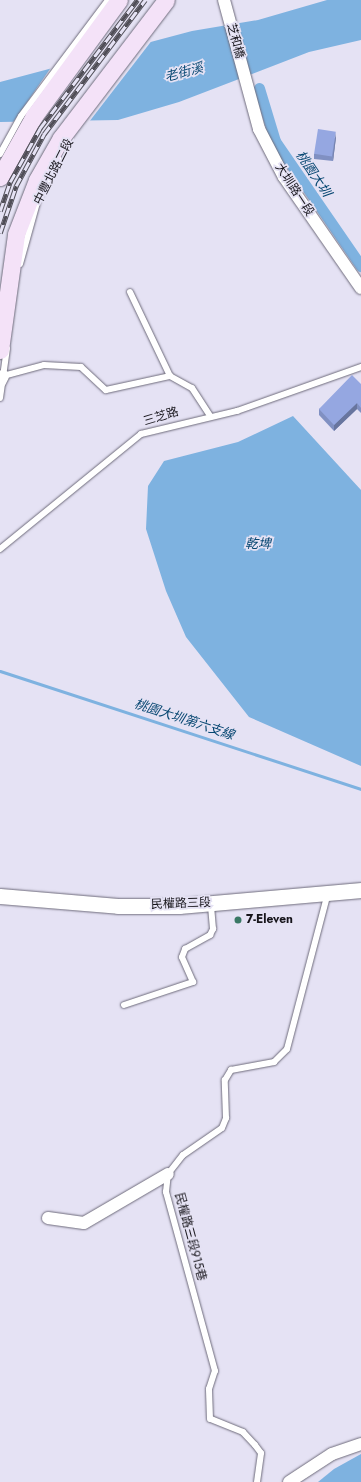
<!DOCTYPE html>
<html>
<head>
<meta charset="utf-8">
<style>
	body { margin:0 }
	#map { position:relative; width:361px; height:1482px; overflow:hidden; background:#e5e2f4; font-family:Jost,"Noto Sans TC",sans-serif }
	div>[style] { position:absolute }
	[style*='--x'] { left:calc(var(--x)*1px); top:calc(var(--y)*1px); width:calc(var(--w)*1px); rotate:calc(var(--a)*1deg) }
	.water>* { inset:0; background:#7eb2e0 }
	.pier>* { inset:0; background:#e5e2f4 }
	.stream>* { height:3px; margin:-1.5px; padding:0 1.5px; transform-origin:1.5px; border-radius:1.5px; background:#7eb2e0 }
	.canal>* { height:11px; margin:-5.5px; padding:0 5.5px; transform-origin:5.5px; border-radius:5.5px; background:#7eb2e0 }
	.roads { filter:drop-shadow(0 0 1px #6e6b7b) drop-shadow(0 0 1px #6e6b7b) }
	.service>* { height:6px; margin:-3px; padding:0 3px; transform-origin:3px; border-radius:3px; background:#fff }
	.minor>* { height:12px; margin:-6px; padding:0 6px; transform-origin:6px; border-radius:6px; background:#fff }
	.tertiary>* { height:15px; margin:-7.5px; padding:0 7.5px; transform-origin:7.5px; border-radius:7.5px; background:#fff }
	.secondary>* { height:17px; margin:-8.5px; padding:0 8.5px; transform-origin:8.5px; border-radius:8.5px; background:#f4e2f8 }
	.rail>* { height:4.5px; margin-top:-2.25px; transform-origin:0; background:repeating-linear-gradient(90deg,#e5e2f4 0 9px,#504e57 0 18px); box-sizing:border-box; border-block:1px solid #504e57 }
	.wall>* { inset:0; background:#8090c2 }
	.shaded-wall>* { inset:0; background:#68759e }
	.building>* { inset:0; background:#95a7e1; transform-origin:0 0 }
	.dots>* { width:11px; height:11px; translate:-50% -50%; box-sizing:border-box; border:2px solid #e5e2f4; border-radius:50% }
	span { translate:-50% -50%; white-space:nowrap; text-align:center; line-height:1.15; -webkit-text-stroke:3.5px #e5e2f4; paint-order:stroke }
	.street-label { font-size:12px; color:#17151b }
	.poi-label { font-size:12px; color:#17151b; font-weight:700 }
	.left { translate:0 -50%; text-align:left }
	.water-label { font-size:13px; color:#064671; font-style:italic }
</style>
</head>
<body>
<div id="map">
	<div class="water">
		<div style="clip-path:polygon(327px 0,361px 0,361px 40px,309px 52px,179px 102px,118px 120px,0 122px,0 82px,192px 31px,258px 20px)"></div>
		<div style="clip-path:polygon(293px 416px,361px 490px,361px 766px,249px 717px,186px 637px,166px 591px,146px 529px,148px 486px,164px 461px,238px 442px)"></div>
		<div style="clip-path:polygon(361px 1454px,361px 1482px,318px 1482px,334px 1469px)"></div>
	</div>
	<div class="pier">
		<div style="clip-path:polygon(153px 39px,89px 122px,12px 124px,52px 66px)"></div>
	</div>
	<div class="stream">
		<div style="--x:0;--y:671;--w:380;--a:18.1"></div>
	</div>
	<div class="canal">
		<div style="--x:259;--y:88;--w:55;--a:73.2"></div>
		<div style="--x:275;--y:141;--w:152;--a:55.5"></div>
	</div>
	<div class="roads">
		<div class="service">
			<div style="--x:0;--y:154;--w:43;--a:-61.1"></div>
			<div style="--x:21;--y:116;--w:145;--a:-53.1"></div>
			<div style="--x:20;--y:264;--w:67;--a:-74.5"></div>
			<div style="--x:38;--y:199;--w:45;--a:-63.4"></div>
			<div style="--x:130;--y:292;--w:93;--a:64.5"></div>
			<div style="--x:3;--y:376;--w:42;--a:-15"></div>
			<div style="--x:44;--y:365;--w:37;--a:3"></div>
			<div style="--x:81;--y:367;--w:34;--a:43"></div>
			<div style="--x:106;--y:390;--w:66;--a:-12.3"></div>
			<div style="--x:170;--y:376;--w:25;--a:29"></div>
			<div style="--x:192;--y:388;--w:33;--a:57"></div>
			<div style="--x:0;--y:398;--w:50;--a:-82"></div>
			<div style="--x:0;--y:549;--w:182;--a:-39.2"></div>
			<div style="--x:141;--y:434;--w:99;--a:-13.5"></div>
			<div style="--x:237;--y:411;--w:132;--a:-19.5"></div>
			<div style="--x:124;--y:1005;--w:73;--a:-18.4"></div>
			<div style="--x:193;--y:982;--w:27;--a:-114"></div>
			<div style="--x:182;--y:957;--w:9;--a:-69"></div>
			<div style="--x:185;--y:949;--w:29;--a:-29"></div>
			<div style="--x:210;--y:935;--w:7;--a:-63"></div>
			<div style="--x:213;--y:929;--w:25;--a:-95"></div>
			<div style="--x:257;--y:1482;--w:29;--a:-82"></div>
			<div style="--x:261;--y:1453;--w:10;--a:-127"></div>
			<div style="--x:255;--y:1445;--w:18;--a:-133"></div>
			<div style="--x:243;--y:1432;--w:35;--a:-158"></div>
			<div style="--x:210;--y:1419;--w:30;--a:-92"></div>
			<div style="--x:209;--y:1389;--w:19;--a:-72"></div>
			<div style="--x:215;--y:1371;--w:186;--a:-105.3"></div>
			<div style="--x:166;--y:1192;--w:18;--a:-84"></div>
			<div style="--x:168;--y:1174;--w:24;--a:-52"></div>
			<div style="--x:183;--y:1155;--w:47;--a:-34.7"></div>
			<div style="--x:222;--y:1128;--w:11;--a:-68"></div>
			<div style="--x:226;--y:1118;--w:38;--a:-92"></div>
			<div style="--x:225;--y:1080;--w:12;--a:-59"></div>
			<div style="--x:231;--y:1070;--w:44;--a:-10.5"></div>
			<div style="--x:274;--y:1062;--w:18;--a:-45"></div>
			<div style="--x:287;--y:1049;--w:161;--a:-75.3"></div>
		</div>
		<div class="minor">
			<div style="--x:224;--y:0;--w:134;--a:74.8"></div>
			<div style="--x:259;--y:129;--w:54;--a:62.5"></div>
			<div style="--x:284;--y:177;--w:135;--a:55.3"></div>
			<div style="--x:0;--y:382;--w:7;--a:-63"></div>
			<div style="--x:48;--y:1218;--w:36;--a:8"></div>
			<div style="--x:84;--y:1223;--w:97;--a:-30.3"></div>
			<div style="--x:289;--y:1482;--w:51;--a:-33.1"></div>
			<div style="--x:332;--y:1454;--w:31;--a:-19"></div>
		</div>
		<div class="tertiary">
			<div style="--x:0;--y:896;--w:118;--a:4.8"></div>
			<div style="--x:118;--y:906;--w:61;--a:0"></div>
			<div style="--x:179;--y:906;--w:183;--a:-5"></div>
		</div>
		<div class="secondary">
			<div style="--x:0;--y:177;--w:70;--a:-60.9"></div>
			<div style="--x:34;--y:116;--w:144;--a:-53.8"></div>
			<div style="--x:0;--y:350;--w:117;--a:-82.1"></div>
			<div style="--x:16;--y:234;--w:58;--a:-68.7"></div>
			<div style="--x:37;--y:180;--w:48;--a:-60.3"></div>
			<div style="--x:61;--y:138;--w:173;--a:-52.7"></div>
		</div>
	</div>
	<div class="rail">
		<div style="--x:0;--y:211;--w:31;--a:-71"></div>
		<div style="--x:10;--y:182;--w:62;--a:-60.9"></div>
		<div style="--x:40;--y:128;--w:161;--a:-52.8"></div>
		<div style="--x:0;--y:233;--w:50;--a:-71.2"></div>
		<div style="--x:16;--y:186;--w:59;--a:-61.7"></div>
		<div style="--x:44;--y:134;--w:168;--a:-53"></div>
	</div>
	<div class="wall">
		<div style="clip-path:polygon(336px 137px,333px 161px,314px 159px,314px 154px)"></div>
		<div style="clip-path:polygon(361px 384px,361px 413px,357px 409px,334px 431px,319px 415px,319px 409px)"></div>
	</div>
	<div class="shaded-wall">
		<div style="clip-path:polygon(336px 132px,336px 137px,333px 161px,333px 157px)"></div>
		<div style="clip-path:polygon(357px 403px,357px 409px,334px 431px,334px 425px)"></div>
	</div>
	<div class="building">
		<div style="left:318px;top:129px;width:18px;height:25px;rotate:9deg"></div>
		<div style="clip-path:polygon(352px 375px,361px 384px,361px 408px,357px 403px,334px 425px,319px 409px)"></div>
	</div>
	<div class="dots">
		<div style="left:238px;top:920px;background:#3a7865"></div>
	</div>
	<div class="street-label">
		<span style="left:235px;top:41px;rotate:75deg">芝和橋</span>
		<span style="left:54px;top:172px;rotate:-63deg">中豐北路二段</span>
		<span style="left:294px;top:190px;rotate:57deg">大圳路一段</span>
		<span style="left:161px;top:417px;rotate:-17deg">三芝路</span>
		<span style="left:181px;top:904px;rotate:-2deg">民權路三段</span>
		<span style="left:190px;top:1237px;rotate:75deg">民權路三段915巷</span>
	</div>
	<div class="poi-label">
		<span class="left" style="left:246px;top:920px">7-Eleven</span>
	</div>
	<div class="water-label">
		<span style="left:184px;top:73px;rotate:-15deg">老街溪</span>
		<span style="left:313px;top:174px;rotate:56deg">桃園大圳</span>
		<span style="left:258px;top:544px">乾埤</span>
		<span style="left:184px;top:720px;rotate:18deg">桃園大圳第六支線</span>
	</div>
</div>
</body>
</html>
